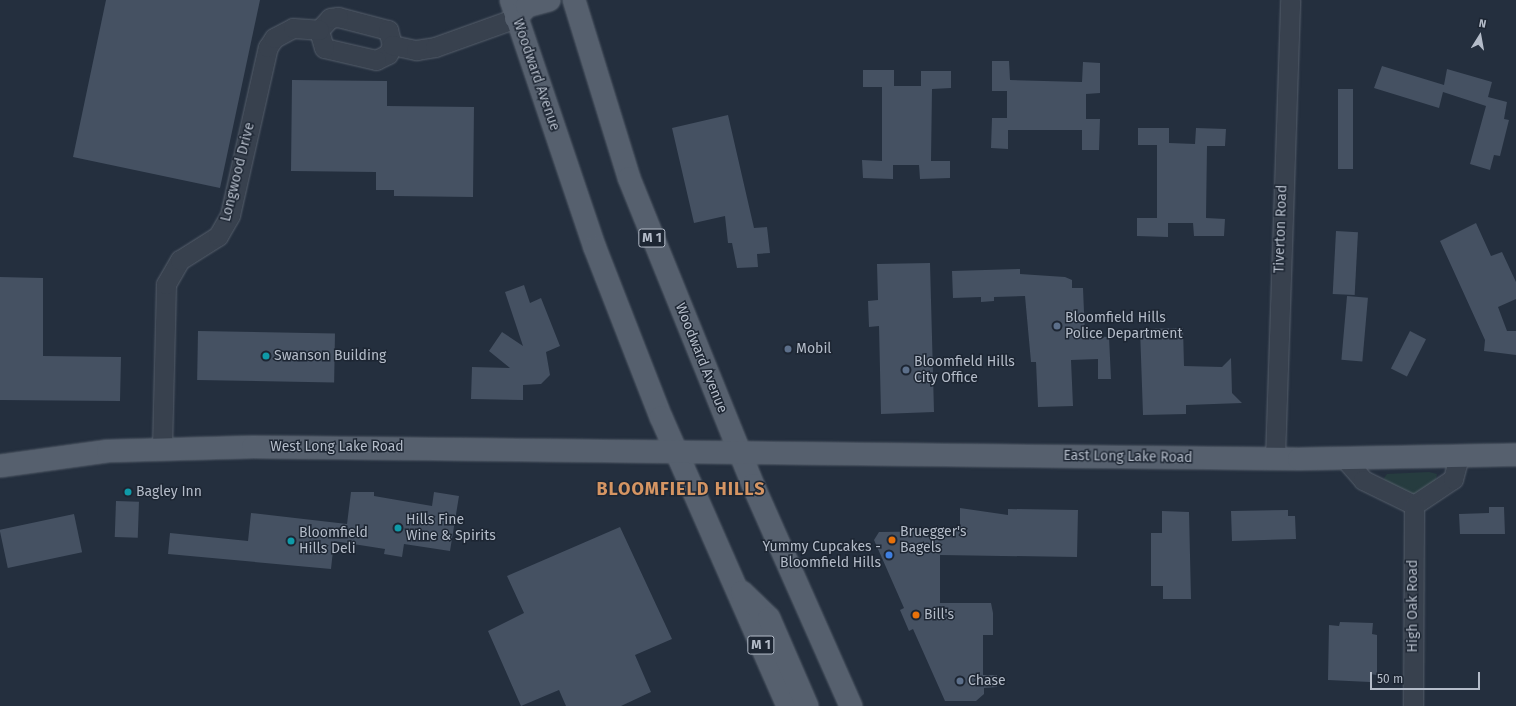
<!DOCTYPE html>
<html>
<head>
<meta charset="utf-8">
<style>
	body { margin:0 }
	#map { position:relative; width:1516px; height:706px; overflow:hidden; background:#242f3e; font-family:"Fira Sans",sans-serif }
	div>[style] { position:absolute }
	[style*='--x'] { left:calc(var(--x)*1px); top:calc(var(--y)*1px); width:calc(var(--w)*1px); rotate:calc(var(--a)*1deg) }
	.green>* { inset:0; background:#263c3f }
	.building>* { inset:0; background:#455162; transform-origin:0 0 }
	.roads { filter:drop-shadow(0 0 1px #565f6c) drop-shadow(0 0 1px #565f6c) }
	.minor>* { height:19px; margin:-9.5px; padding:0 9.5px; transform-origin:9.5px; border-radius:9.5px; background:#38414e }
	.major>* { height:22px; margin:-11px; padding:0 11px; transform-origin:11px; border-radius:11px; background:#56606e }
	.dots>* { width:11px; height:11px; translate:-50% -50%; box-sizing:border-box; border:2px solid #1d2633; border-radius:50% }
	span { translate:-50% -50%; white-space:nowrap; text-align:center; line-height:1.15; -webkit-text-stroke:3px #1d2633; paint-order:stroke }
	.shield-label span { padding:1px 3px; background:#1d2633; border:1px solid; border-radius:3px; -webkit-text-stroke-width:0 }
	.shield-label { font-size:13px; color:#b4bcc9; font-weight:700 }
	.street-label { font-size:14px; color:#b4bcc9 }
	.poi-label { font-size:14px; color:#b4bcc9 }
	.left { translate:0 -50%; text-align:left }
	.right { translate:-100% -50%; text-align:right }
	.district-label { font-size:18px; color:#d59563; font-weight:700; letter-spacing:1px }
	.north { position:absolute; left:1460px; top:16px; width:40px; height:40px; -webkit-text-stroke:3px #1d2633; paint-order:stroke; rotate:11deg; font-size:11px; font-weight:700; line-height:16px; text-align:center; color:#b4bcc9 }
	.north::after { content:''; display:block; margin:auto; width:14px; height:18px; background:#b4bcc9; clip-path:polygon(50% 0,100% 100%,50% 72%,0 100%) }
	.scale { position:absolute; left:1370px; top:672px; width:110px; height:18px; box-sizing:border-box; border:2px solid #b4bcc9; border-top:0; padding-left:5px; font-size:12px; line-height:14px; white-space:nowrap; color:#b4bcc9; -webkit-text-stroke:3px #1d2633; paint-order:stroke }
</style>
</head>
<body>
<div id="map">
	<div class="green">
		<div style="clip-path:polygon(1429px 472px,1437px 474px,1435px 484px,1410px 497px,1386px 484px,1384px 478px,1387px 474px)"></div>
	</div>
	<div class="building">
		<div style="clip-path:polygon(106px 0,260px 0,220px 188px,73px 157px)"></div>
		<div style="clip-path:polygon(992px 61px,1009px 61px,1010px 80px,1082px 82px,1083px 62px,1100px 63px,1100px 93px,1086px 94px,1086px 119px,1100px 119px,1099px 150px,1082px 150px,1082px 130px,1008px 130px,1008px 149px,991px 148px,992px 118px,1007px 118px,1007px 91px,992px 91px)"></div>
		<div style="clip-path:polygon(1382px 66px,1444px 85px,1447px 69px,1492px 82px,1488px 97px,1507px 102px,1504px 119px,1509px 120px,1500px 156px,1494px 155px,1490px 170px,1470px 164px,1486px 106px,1443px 92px,1439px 108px,1374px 88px)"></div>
		<div style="clip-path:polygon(863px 70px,894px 70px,894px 86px,921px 86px,921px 71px,951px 71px,951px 88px,932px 89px,931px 161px,950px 161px,950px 178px,920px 179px,919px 165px,893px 165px,893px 179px,863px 178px,862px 160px,882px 161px,882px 87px,863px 87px)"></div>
		<div style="clip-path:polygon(292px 80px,387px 81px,387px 106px,474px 107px,473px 197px,394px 196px,394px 190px,376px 190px,376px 172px,291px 171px)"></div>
		<div style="left:1338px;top:89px;width:15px;height:80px"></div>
		<div style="clip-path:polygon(728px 115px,754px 228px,767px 227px,770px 253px,757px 254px,758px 267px,737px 268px,732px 243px,728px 243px,725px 216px,694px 223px,672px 128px)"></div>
		<div style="clip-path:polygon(1138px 128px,1169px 128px,1169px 143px,1195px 144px,1196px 128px,1226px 129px,1225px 146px,1207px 146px,1206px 218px,1225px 219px,1224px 236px,1194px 236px,1193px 223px,1168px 223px,1168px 237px,1137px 236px,1137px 218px,1157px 218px,1157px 145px,1138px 145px)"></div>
		<div style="clip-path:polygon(1476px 223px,1491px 256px,1502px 252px,1516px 282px,1516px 299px,1498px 307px,1507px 331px,1516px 331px,1516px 355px,1484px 351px,1485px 340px,1440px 241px)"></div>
		<div style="left:1336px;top:231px;width:22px;height:63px;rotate:3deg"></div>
		<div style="clip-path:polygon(930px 263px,934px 412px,881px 414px,879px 326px,869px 327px,868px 301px,878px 300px,877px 264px)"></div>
		<div style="clip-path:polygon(1020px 269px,1020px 274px,1065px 277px,1072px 280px,1072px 288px,1083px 288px,1085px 336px,1109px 337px,1111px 379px,1098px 379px,1098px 359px,1071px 360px,1073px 406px,1038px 407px,1036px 362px,1031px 362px,1025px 296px,994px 297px,994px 301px,981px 302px,981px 297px,953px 298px,952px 271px)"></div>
		<div style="clip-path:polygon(0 277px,43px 278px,43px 356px,121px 357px,120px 401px,0 400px)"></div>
		<div style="clip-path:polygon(524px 285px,530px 303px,541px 298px,560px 346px,546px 352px,550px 375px,541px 384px,523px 385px,523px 400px,471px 399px,472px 367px,510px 368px,489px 351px,502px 332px,523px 346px,505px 292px)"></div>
		<div style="left:1347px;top:296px;width:21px;height:64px;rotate:5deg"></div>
		<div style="clip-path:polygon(1183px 328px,1184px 366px,1222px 367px,1231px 358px,1232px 393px,1242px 403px,1186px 405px,1186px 414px,1143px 415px,1140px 329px)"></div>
		<div style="left:198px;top:331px;width:137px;height:49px;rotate:1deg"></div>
		<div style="left:1410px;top:331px;width:18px;height:42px;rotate:27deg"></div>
		<div style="clip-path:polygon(351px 492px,374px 492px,374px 496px,432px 506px,434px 492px,459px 496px,450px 551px,404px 544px,402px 557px,384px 554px,385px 549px,334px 541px,331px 569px,168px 554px,170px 533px,248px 541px,251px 513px,347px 524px)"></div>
		<div style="left:116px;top:501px;width:23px;height:36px;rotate:2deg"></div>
		<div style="clip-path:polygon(1489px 507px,1504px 507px,1505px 534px,1460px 534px,1459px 514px,1489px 513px)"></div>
		<div style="clip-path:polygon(960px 508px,1008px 515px,1008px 509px,1078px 510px,1077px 557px,940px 555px,940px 603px,991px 603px,993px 613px,993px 635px,983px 635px,983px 675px,997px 675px,997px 687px,984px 688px,984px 694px,976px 701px,945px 701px,913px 629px,909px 631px,900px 610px,904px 608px,874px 540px,879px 532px,960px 531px)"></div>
		<div style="clip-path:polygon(1288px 510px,1288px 516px,1295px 516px,1296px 539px,1232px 541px,1231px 511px)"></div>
		<div style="clip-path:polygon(1162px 511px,1189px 512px,1191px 599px,1163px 599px,1163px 586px,1151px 586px,1151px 533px,1162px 533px)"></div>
		<div style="left:74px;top:514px;width:39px;height:76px;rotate:78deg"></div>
		<div style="clip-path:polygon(620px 527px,672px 639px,635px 655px,651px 692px,621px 706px,566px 706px,559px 690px,521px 706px,488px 631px,524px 613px,507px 576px)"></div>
		<div style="clip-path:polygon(1340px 622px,1373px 623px,1372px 634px,1377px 635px,1377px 675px,1370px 674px,1370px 682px,1328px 680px,1329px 625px,1339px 626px)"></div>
	</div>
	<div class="roads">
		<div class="minor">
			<div style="--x:338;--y:17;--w:52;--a:14.6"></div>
			<div style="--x:388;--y:30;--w:16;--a:75"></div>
			<div style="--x:392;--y:45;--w:10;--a:114"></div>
			<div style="--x:388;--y:54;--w:13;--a:153"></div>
			<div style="--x:376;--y:60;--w:53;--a:-167"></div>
			<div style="--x:324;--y:48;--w:19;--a:-106"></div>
			<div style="--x:319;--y:30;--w:16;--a:-47"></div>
			<div style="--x:330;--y:18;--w:8;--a:-7"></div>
			<div style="--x:392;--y:45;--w:25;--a:12"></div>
			<div style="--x:416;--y:50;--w:19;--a:-9"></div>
			<div style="--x:435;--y:47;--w:86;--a:-19.7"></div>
			<div style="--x:162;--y:448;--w:164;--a:-88.6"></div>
			<div style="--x:166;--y:284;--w:28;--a:-60"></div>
			<div style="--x:180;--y:260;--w:45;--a:-32.3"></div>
			<div style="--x:218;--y:236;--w:24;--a:-60"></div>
			<div style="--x:230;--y:215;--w:172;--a:-77.3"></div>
			<div style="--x:268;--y:47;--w:11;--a:-56"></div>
			<div style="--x:274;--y:38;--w:21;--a:-28"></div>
			<div style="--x:293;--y:28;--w:26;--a:4"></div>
			<div style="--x:1275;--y:458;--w:458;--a:-88.1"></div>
			<div style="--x:1345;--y:459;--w:28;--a:49"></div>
			<div style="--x:1363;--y:480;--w:57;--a:26.1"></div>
			<div style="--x:1414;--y:505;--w:47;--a:-33.7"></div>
			<div style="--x:1453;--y:479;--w:23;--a:-75"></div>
			<div style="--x:1413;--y:706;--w:201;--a:-89.7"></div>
		</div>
		<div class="major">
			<div style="--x:511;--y:0;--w:262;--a:71.3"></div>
			<div style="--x:595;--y:248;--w:181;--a:68.7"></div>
			<div style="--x:661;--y:417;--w:316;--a:66.3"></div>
			<div style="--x:574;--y:0;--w:186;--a:72.8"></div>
			<div style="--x:629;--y:178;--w:331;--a:68"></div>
			<div style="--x:753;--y:485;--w:242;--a:66.1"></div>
			<div style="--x:516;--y:18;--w:16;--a:-47"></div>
			<div style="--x:527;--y:6;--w:23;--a:-15"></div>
			<div style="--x:0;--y:466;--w:109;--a:-7.9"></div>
			<div style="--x:108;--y:451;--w:145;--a:-1.6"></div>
			<div style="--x:253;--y:447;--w:1046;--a:0.66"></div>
			<div style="--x:1299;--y:459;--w:217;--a:-1.1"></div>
			<div style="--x:742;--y:592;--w:37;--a:44"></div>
			<div style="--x:769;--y:618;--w:96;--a:66.6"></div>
		</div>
	</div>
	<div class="dots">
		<div style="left:1057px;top:326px;background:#5c6f8a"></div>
		<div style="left:788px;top:349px;background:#5c6f8a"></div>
		<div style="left:266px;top:356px;background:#0f9aa8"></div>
		<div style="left:906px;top:370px;background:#5c6f8a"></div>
		<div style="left:128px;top:492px;background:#0f9aa8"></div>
		<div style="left:398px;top:528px;background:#0f9aa8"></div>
		<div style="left:892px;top:540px;background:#e8710a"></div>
		<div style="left:291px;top:541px;background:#0f9aa8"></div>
		<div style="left:889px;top:555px;background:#3f7fe0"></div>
		<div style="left:916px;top:615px;background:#e8710a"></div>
		<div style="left:960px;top:681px;background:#5c6f8a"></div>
	</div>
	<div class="shield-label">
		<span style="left:652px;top:238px">M 1</span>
		<span style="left:761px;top:645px">M 1</span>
	</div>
	<div class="street-label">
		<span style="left:536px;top:75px;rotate:71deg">Woodward Avenue</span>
		<span style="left:238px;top:172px;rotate:-76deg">Longwood Drive</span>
		<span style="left:1281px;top:229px;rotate:-88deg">Tiverton Road</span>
		<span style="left:701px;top:358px;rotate:68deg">Woodward Avenue</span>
		<span style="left:337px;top:447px">West Long Lake Road</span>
		<span style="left:1128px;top:457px;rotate:1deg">East Long Lake Road</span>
		<span style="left:1413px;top:606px;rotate:-90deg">High Oak Road</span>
	</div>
	<div class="poi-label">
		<span class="left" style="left:1065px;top:326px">Bloomfield Hills<br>Police Department</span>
		<span class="left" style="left:796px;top:349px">Mobil</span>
		<span class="left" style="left:274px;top:356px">Swanson Building</span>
		<span class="left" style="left:914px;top:370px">Bloomfield Hills<br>City Office</span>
		<span class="left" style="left:136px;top:492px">Bagley Inn</span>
		<span class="left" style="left:406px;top:528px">Hills Fine<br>Wine &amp; Spirits</span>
		<span class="left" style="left:900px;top:540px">Bruegger's<br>Bagels</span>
		<span class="left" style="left:299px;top:541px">Bloomfield<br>Hills Deli</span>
		<span class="right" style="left:881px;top:555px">Yummy Cupcakes -<br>Bloomfield Hills</span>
		<span class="left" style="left:924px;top:615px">Bill's</span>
		<span class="left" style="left:968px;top:681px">Chase</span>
	</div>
	<div class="district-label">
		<span style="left:681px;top:489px">BLOOMFIELD HILLS</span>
	</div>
	<div class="north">N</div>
	<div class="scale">50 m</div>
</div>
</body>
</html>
